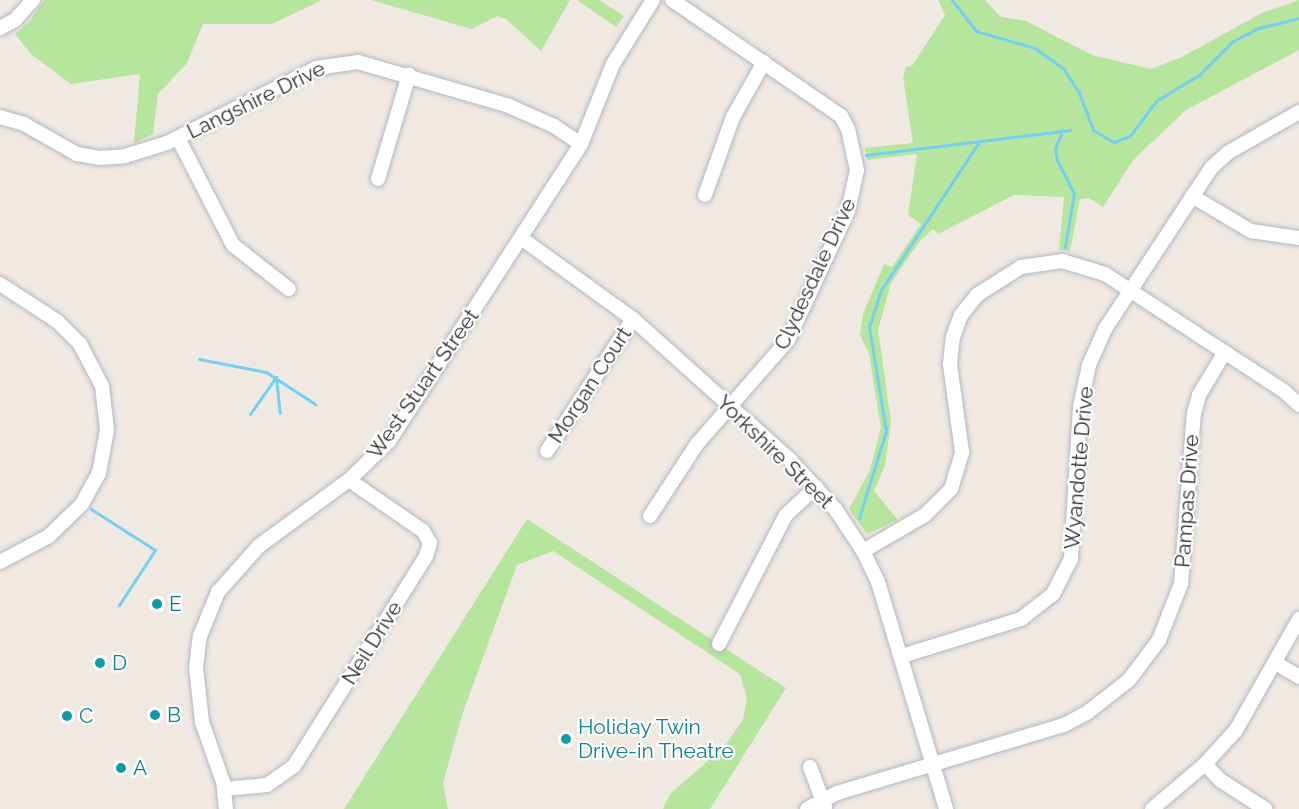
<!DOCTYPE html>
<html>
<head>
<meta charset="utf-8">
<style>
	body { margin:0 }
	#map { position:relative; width:1299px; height:809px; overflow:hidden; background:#efe9e1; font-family:Raleway,sans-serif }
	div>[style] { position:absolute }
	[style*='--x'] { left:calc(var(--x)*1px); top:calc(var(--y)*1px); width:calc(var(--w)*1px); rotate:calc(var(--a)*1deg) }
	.green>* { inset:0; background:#b6e59e }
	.stream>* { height:3px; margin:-1.5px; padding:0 1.5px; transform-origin:1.5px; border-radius:1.5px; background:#75cff0 }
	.roads { filter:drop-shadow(0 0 2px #b4b7c1) drop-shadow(0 0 2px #b4b7c1) }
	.minor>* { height:14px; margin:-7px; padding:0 7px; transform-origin:7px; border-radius:7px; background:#fff }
	.dots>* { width:16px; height:16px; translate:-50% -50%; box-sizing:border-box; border:3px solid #fff; border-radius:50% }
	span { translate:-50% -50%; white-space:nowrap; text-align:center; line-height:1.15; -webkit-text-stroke:4.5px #fff; paint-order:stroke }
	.street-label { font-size:21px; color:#2e2e2e }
	.culture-label { font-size:21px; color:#0d838f }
	.left { translate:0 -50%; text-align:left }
</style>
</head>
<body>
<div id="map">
	<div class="green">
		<div style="clip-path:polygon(44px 0,322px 0,272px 24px,203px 24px,187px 63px,158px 94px,153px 134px,134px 143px,140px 74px,71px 84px,31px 54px,15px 34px,31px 20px)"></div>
		<div style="clip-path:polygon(371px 0,570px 0,541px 51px,506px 19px,497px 16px,472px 29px)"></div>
		<div style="clip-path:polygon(577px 0,599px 0,624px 16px,616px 27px)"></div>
		<div style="clip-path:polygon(938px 0,985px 0,1001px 17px,1026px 21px,1092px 55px,1151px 69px,1182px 57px,1262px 13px,1299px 0,1299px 50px,1186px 110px,1134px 159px,1103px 207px,1089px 198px,1080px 199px,1070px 251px,1059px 250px,1064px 197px,1014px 195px,938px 234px,933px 229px,919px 242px,891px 283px,878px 330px,891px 422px,885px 465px,874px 491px,898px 520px,867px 534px,849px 509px,870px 470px,881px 428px,869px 354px,860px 335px,863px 314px,884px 264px,892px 267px,921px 224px,908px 215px,917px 154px,867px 160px,865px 148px,913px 143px,903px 77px,906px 67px,912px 66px,945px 15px)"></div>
		<div style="clip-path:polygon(527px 519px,786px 688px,710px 809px,663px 809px,670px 794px,724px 747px,743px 720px,747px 698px,740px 674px,553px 551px,517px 565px,462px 715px,443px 783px,448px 809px,344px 809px)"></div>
	</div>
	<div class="stream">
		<div style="--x:952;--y:0;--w:39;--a:52"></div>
		<div style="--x:976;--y:31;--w:61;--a:16.1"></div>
		<div style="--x:1035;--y:48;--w:34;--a:36"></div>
		<div style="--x:1063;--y:68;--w:30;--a:57"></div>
		<div style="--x:1079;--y:93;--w:40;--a:69"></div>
		<div style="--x:1093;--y:130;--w:24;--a:30"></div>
		<div style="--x:1114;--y:142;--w:17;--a:-21"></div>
		<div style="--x:1130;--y:136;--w:44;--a:-53.4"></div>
		<div style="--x:1156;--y:101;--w:50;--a:-31.2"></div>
		<div style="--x:1199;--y:75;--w:48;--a:-45"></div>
		<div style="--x:1233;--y:41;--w:29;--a:-27"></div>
		<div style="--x:1259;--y:28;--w:41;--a:-14"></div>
		<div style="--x:1061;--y:134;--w:15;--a:113"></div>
		<div style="--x:1055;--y:148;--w:12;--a:81"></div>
		<div style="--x:1057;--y:160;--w:37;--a:63"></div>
		<div style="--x:1074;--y:193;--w:55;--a:99.5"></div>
		<div style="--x:866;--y:155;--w:206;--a:-7"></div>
		<div style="--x:199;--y:359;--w:68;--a:11"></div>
		<div style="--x:266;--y:372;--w:59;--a:33.1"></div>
		<div style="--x:276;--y:377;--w:36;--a:84"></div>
		<div style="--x:250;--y:414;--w:45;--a:-54.9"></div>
		<div style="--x:91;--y:509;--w:76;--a:32.6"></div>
		<div style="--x:155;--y:550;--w:66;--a:123.2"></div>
		<div style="--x:859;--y:518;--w:91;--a:-72.8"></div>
		<div style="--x:886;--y:431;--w:105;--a:-99.3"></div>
		<div style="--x:869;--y:327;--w:39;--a:-72"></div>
		<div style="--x:881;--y:290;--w:178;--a:-56.5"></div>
	</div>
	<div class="roads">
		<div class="minor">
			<div style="--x:0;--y:28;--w:17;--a:-28"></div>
			<div style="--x:15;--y:20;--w:27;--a:-48"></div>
			<div style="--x:0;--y:117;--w:25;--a:16"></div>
			<div style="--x:24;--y:124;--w:61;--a:29.5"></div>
			<div style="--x:77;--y:154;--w:22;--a:10"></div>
			<div style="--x:99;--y:158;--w:26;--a:-4"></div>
			<div style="--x:125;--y:156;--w:44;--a:-17.2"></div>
			<div style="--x:167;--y:143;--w:167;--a:-26.7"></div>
			<div style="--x:316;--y:68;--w:42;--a:-8.1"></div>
			<div style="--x:358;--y:62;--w:157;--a:16.2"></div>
			<div style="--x:509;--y:106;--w:49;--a:24"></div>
			<div style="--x:554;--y:126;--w:32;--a:34"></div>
			<div style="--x:178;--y:138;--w:120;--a:62.8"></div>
			<div style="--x:233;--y:245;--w:71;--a:38.2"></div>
			<div style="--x:378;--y:179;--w:109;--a:-73.4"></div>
			<div style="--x:705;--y:195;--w:83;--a:-70.3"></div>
			<div style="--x:733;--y:117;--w:63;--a:-60.6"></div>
			<div style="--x:1192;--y:196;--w:69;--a:30.7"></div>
			<div style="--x:1251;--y:231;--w:49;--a:8.3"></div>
			<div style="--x:521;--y:238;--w:138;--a:35.9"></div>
			<div style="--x:633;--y:319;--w:212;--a:41.9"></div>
			<div style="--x:791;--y:461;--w:67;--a:47.4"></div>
			<div style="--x:836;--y:510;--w:49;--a:56.6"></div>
			<div style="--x:863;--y:551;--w:34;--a:64"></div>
			<div style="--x:878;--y:582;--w:237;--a:73.3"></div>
			<div style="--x:0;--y:284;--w:68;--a:33"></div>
			<div style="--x:57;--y:321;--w:33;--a:45"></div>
			<div style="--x:80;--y:344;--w:47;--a:62.4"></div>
			<div style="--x:102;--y:386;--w:44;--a:83.5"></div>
			<div style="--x:107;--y:430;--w:44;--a:100.5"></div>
			<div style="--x:99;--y:473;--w:35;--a:119"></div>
			<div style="--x:82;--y:504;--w:46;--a:135.9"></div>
			<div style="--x:49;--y:536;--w:55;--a:152"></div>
			<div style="--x:547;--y:451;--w:158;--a:-56.9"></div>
			<div style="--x:650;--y:516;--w:86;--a:-56.9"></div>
			<div style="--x:697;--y:444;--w:138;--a:-48.8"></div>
			<div style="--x:788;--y:340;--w:142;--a:-65.1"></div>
			<div style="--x:848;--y:211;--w:42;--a:-77.6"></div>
			<div style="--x:857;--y:170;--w:42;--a:-102.4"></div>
			<div style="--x:848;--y:129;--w:15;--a:-118"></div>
			<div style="--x:841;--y:116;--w:205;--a:-145.5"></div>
			<div style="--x:863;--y:551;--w:72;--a:-30.1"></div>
			<div style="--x:925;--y:515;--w:37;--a:-45"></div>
			<div style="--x:951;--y:489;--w:39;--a:-73"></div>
			<div style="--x:962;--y:452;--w:89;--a:-97.8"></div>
			<div style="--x:950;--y:364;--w:27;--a:-84"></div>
			<div style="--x:953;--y:337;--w:23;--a:-70"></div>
			<div style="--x:961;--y:315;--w:26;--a:-51"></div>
			<div style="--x:977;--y:295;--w:52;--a:-32.5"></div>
			<div style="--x:1021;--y:267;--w:41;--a:-8.3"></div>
			<div style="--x:1062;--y:261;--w:45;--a:16.8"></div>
			<div style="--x:1105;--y:274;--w:215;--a:33.2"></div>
			<div style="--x:1285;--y:392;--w:19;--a:43"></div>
			<div style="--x:719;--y:644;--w:145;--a:-62.6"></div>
			<div style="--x:786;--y:515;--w:41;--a:-43"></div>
			<div style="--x:902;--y:656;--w:125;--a:-17.3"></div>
			<div style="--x:1021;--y:619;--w:41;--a:-38"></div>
			<div style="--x:1053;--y:594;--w:39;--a:-63"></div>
			<div style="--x:1071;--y:559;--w:152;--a:-86.6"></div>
			<div style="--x:1080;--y:407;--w:43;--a:-77.9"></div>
			<div style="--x:1089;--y:365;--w:39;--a:-66"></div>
			<div style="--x:1105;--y:329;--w:193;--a:-56.6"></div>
			<div style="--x:1211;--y:168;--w:24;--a:-42"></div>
			<div style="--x:1229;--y:152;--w:81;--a:-29.7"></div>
			<div style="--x:1276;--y:663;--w:27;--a:31"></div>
			<div style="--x:1205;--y:764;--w:22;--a:47"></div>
			<div style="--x:1220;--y:780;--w:54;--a:32.8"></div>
			<div style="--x:810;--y:767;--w:43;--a:69.4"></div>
			<div style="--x:225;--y:789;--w:42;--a:-5.4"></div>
			<div style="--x:267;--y:785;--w:33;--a:-35"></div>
			<div style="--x:294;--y:766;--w:248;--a:-57.8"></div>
			<div style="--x:426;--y:556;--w:14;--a:-73"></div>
			<div style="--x:430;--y:543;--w:14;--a:-120"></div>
			<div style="--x:423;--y:531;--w:90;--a:-145.4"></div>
			<div style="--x:226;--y:809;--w:27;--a:-96"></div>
			<div style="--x:223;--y:782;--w:64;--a:-109.3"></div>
			<div style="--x:202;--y:722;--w:55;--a:-96.2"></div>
			<div style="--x:196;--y:667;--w:31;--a:-83"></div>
			<div style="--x:200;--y:636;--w:48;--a:-67.8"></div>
			<div style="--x:218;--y:592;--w:62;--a:-48.3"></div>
			<div style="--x:259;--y:546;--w:112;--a:-36.3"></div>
			<div style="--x:349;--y:480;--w:56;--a:-44.3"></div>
			<div style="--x:389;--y:441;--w:354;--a:-57.1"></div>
			<div style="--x:581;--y:144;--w:86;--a:-68.2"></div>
			<div style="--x:613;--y:64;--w:75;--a:-58"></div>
			<div style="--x:807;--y:809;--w:34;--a:-28"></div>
			<div style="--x:837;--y:793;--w:237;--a:-16.7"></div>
			<div style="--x:1064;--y:725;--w:27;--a:-28"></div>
			<div style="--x:1088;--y:712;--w:52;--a:-38"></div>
			<div style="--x:1129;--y:680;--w:50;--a:-53.1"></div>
			<div style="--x:1159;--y:640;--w:60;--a:-68.6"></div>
			<div style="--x:1181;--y:584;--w:171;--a:-85.7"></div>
			<div style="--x:1194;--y:413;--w:19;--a:-74"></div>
			<div style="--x:1199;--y:395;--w:50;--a:-58.8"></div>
			<div style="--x:1152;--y:809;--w:70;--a:-40.3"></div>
			<div style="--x:1205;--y:764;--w:46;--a:-47.6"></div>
			<div style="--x:1236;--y:730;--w:128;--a:-60.4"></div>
		</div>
	</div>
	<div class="dots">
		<div style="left:157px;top:604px;background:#0f9aa8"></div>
		<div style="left:100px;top:663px;background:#0f9aa8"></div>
		<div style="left:155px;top:715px;background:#0f9aa8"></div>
		<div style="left:67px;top:716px;background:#0f9aa8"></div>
		<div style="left:566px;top:739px;background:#0f9aa8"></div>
		<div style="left:121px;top:768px;background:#0f9aa8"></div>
	</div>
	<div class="street-label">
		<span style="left:256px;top:100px;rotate:-26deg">Langshire Drive</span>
		<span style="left:815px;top:274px;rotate:-65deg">Clydesdale Drive</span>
		<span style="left:423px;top:384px;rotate:-55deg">West Stuart Street</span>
		<span style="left:590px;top:385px;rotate:-57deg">Morgan Court</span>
		<span style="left:775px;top:452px;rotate:44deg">Yorkshire Street</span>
		<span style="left:1079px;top:468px;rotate:-85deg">Wyandotte Drive</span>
		<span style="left:1187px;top:501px;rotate:-86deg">Pampas Drive</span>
		<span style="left:372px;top:643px;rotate:-58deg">Neil Drive</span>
	</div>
	<div class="culture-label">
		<span class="left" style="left:169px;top:604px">E</span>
		<span class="left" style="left:112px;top:663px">D</span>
		<span class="left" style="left:167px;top:715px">B</span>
		<span class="left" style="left:79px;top:716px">C</span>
		<span class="left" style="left:578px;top:739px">Holiday Twin<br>Drive-in Theatre</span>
		<span class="left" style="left:133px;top:768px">A</span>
	</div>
</div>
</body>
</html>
